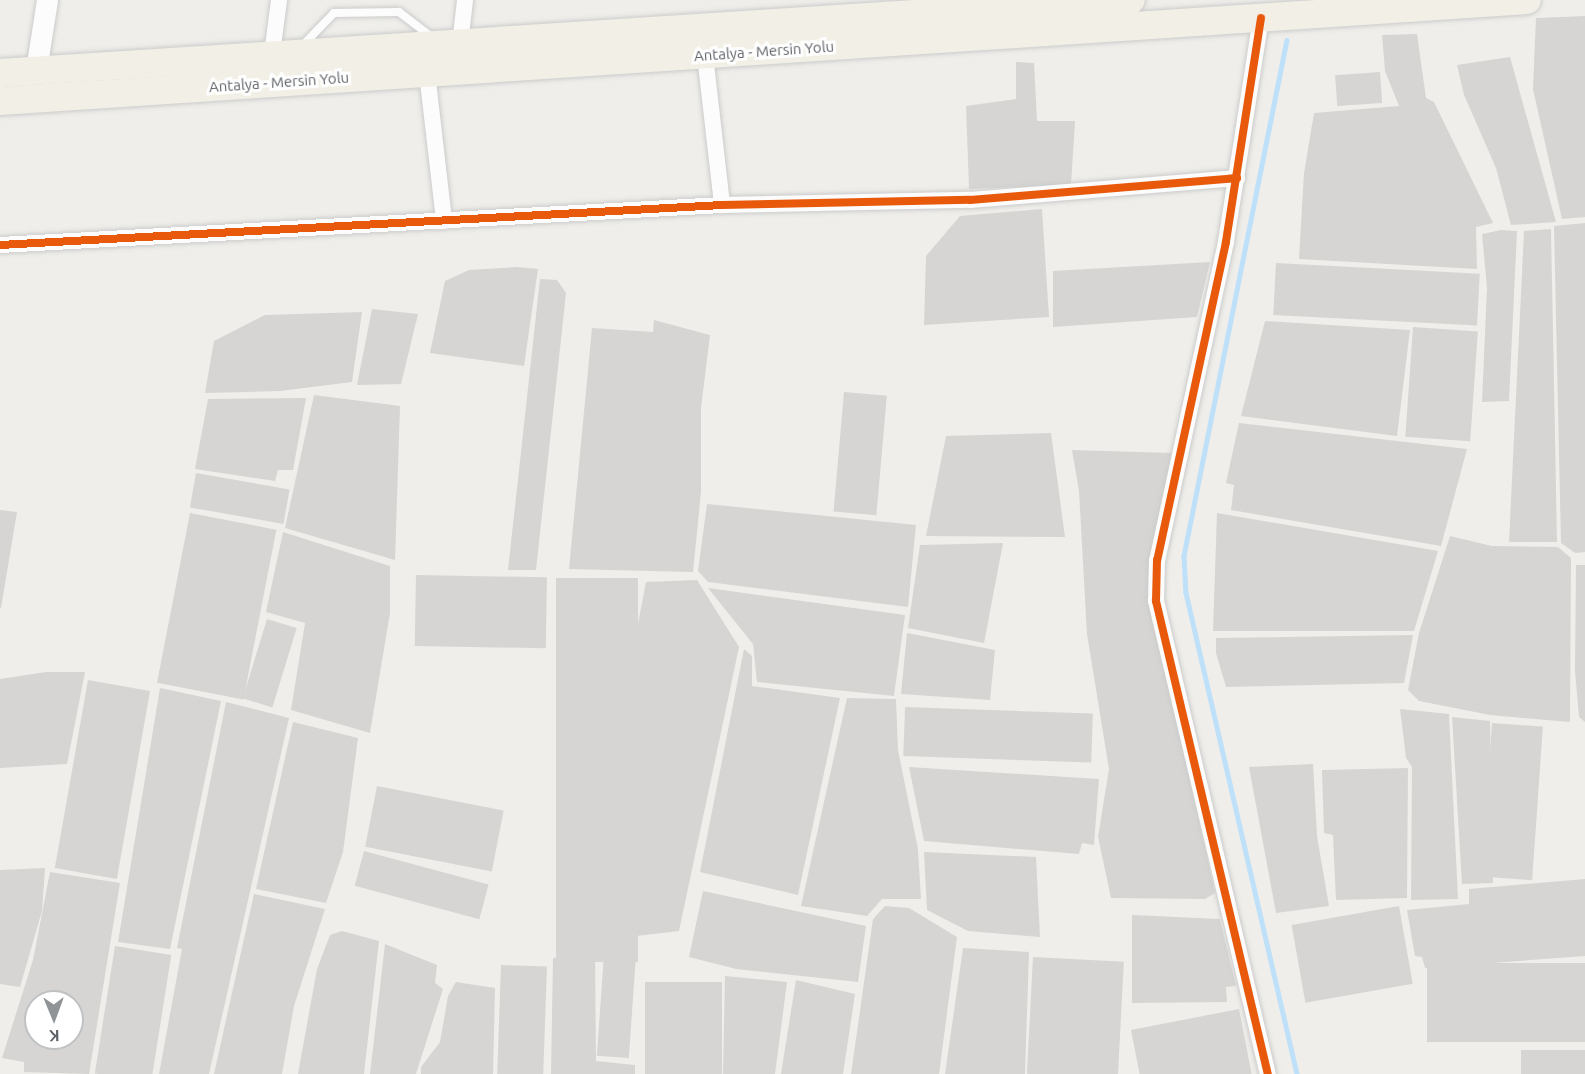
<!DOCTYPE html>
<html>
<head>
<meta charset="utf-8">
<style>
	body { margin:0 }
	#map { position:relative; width:1585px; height:1074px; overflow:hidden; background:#efeeea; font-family:Ubuntu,sans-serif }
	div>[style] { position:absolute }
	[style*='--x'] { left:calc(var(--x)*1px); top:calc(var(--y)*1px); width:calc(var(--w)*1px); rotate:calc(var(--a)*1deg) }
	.stream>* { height:4.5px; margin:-2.25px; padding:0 2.25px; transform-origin:2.25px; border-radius:2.25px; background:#bfe0f9 }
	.building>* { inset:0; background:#d6d5d3; transform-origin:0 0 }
	.roads { filter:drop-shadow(0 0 2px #cbcccc) drop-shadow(0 0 2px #cbcccc) }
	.service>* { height:8px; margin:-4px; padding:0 4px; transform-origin:4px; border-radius:4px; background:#fdfcfc }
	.minor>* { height:16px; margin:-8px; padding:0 8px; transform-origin:8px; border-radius:8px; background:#fdfcfc }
	.tertiary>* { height:21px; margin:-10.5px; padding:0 10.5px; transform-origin:10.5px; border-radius:10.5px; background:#fdfcfc }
	.trunk>* { height:28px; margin:-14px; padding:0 14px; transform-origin:14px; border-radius:14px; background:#f2f0e6 }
	.cycleway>* { height:8px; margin:-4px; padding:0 4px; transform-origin:4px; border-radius:4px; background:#e8590c }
	span { translate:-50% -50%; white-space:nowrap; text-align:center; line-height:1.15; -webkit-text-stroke:6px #fff; paint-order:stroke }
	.street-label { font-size:15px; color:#5f6368 }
	.north { position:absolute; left:24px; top:990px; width:60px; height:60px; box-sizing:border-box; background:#fff; border:2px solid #bfc1c3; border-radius:50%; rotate:179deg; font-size:16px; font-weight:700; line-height:24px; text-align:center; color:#5f6368 }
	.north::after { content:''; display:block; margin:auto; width:21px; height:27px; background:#919496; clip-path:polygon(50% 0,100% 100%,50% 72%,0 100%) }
</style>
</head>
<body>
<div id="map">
	<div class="stream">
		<div style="--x:1287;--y:40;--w:526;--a:101.29"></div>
		<div style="--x:1184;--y:556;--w:37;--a:87"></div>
		<div style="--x:1186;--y:593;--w:494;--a:77"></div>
	</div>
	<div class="building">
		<div style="clip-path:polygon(1585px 16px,1585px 217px,1562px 219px,1533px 89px,1536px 18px)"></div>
		<div style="clip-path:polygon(1417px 34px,1426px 98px,1434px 102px,1493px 223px,1476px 227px,1477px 269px,1299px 259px,1304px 173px,1314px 113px,1399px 106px,1385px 71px,1382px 35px)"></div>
		<div style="clip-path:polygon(1510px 57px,1556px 222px,1511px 225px,1496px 168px,1464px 95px,1457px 65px)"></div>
		<div style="clip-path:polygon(1016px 62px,1034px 63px,1037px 121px,1075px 121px,1071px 185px,969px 189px,966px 106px,1016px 99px)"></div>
		<div style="left:1380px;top:72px;width:31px;height:45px;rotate:86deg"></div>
		<div style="clip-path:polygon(1042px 209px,1049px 317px,924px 325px,926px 256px,960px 216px)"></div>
		<div style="clip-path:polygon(1585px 223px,1585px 552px,1575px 553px,1561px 543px,1554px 226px)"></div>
		<div style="clip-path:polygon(1551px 229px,1557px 542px,1509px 542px,1524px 231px)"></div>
		<div style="clip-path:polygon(1501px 230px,1517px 231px,1509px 401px,1482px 402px,1487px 288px,1482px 234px)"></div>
		<div style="clip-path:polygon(1210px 262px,1197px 317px,1053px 327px,1053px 271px)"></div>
		<div style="left:1276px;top:263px;width:204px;height:52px;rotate:3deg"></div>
		<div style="clip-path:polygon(516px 267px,538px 269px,524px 366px,430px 353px,445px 281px,469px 270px)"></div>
		<div style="clip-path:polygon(540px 279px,557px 280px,566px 293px,536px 570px,508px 570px)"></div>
		<div style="clip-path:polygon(372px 309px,418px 314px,401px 384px,357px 385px)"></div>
		<div style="clip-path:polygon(362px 312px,352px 382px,280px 391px,205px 393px,214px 341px,265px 315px)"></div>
		<div style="clip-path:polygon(654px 320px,710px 335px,701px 408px,701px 492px,693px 572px,569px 569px,592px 328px,653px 332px)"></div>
		<div style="clip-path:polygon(1265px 321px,1410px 330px,1397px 436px,1241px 416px)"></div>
		<div style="left:1413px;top:327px;width:65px;height:110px;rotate:4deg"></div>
		<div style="left:844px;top:392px;width:43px;height:120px;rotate:5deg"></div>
		<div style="clip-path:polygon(314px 395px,400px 406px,395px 560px,285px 528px)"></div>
		<div style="clip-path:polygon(306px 398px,293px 470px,278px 470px,275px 481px,195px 469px,208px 399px)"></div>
		<div style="clip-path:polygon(1239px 423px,1467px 449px,1441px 546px,1231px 510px,1234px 485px,1226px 483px)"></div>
		<div style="clip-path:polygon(1051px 433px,1065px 537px,926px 536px,946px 436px)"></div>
		<div style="clip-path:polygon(1072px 450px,1172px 453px,1148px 588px,1215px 893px,1205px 899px,1111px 898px,1098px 837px,1109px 769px,1087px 634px,1079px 491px)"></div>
		<div style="left:196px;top:473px;width:95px;height:35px;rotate:10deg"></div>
		<div style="clip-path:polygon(707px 504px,916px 525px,908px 607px,708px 582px,698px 571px)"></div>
		<div style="clip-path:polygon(0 510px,17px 512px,1px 608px,0 608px)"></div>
		<div style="left:190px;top:513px;width:88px;height:173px;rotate:11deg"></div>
		<div style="clip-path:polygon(1217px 513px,1438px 551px,1414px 631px,1213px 631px)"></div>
		<div style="clip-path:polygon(283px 532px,390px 566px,390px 613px,370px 733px,291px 710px,305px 623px,266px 612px)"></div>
		<div style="clip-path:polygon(1450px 536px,1492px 546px,1558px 547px,1571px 558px,1570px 722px,1490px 715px,1419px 701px,1408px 690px,1419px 633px)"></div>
		<div style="clip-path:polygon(1003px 543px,984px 643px,908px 628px,920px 545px)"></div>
		<div style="clip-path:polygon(1576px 565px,1585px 565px,1585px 722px,1579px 717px,1575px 671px)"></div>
		<div style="left:416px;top:575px;width:131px;height:71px;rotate:1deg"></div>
		<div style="left:556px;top:578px;width:82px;height:384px"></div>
		<div style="clip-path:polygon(697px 580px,739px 647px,679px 931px,577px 943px,646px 582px)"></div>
		<div style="clip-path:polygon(708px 588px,905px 615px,894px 696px,757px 682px,753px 644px)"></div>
		<div style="left:267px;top:619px;width:31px;height:83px;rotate:17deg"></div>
		<div style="clip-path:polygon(907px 633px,995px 650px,990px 700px,901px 694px)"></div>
		<div style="clip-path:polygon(1413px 635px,1404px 683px,1226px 687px,1216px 653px,1216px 638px)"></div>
		<div style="clip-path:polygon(744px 649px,752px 656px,752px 686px,840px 698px,798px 895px,700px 872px)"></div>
		<div style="clip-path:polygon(46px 672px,85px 672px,67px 764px,0 768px,0 679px)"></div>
		<div style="left:88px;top:680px;width:63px;height:191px;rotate:10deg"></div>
		<div style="clip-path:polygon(160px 688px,221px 701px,170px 949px,118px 942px)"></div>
		<div style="clip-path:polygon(847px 698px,896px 699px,898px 750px,918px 849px,921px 899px,882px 899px,867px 916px,801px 906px)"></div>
		<div style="clip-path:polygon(226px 702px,289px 718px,209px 1074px,159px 1074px,182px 949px,177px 948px)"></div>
		<div style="left:905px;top:707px;width:188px;height:49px;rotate:2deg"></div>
		<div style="clip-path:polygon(1400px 709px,1449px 714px,1458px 899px,1411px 900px,1412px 767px,1406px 758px)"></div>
		<div style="clip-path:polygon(1452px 717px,1490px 721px,1493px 883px,1462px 884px)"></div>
		<div style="clip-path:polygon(293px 722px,358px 738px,343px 852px,326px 903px,256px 889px)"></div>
		<div style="left:1492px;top:723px;width:51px;height:154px;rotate:4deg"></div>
		<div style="clip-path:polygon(1313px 764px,1317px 836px,1329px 906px,1276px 913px,1249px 767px)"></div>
		<div style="clip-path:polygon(909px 767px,1099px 779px,1094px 845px,1082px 843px,1079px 854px,924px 841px)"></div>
		<div style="clip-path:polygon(1408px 768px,1407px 898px,1336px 900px,1333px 835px,1324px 833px,1322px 770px)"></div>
		<div style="left:377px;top:786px;width:129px;height:62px;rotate:11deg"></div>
		<div style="left:364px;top:851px;width:129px;height:36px;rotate:15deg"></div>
		<div style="clip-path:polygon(924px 852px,1036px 857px,1040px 937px,968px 931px,927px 910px)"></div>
		<div style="clip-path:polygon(45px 868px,42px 911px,20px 987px,0 984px,0 870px)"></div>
		<div style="clip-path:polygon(evenodd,50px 872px,120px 883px,89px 1074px,24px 1072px,24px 1062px,2px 1058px,33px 960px,50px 872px,36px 1002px,72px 1002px,72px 1038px,36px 1038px,36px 1002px)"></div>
		<div style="clip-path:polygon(1585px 879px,1585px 956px,1425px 968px,1422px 957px,1415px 956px,1407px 910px,1469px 904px,1469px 889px)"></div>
		<div style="clip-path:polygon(703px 891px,866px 926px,858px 982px,736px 969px,689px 957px)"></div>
		<div style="clip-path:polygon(254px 894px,325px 909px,294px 1006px,282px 1074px,214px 1074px)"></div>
		<div style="clip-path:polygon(885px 906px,909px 908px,957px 937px,939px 1074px,851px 1074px,873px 919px)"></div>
		<div style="left:1399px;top:906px;width:79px;height:109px;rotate:80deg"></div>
		<div style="clip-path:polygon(1132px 915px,1220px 919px,1236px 986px,1226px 987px,1227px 1002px,1132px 1003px)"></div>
		<div style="clip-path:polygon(342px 931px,379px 941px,364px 1074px,298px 1074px,317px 969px,330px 935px)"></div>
		<div style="clip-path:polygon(385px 944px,437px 965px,435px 983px,443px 989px,416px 1074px,370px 1074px)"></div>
		<div style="left:115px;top:946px;width:57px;height:129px;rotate:9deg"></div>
		<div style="clip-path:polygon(963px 948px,1029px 952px,1025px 1074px,945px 1074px)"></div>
		<div style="left:604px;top:954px;width:32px;height:102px;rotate:4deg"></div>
		<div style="clip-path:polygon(595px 955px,596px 1061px,635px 1065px,635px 1074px,551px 1074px,553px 958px)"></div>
		<div style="left:1033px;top:957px;width:91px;height:117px;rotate:3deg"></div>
		<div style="left:1585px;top:963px;width:79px;height:158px;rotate:90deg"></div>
		<div style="left:501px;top:965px;width:46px;height:109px;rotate:2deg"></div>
		<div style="clip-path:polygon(725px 976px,787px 982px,775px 1074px,723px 1074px)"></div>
		<div style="clip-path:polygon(796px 980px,855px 994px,843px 1074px,781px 1074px)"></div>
		<div style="clip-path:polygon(456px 982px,495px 988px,493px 1074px,421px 1074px,421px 1067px,440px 1042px,448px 996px)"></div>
		<div style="left:645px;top:982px;width:77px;height:92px"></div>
		<div style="left:1239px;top:1009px;width:66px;height:110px;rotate:79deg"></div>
		<div style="left:1585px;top:1050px;width:24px;height:64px;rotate:90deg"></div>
	</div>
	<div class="roads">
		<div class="service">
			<div style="--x:301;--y:47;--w:47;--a:-45.9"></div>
			<div style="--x:334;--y:13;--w:65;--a:-0.9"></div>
			<div style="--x:399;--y:12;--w:43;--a:37.4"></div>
		</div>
		<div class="minor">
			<div style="--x:1261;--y:18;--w:227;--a:98.9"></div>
			<div style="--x:1226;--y:242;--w:325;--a:102.2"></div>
			<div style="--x:1157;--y:560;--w:41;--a:91.4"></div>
			<div style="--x:1156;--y:601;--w:486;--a:76.7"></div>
			<div style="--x:460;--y:44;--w:44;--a:-83.5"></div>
			<div style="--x:272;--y:54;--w:54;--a:-82.6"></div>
			<div style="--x:705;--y:55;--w:151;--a:83.5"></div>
			<div style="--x:427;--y:73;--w:149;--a:83.4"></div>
			<div style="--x:0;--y:245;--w:723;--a:-3.17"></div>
			<div style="--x:722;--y:205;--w:248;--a:-1.2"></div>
			<div style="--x:970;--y:200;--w:268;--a:-4.7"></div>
		</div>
		<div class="tertiary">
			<div style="--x:36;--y:70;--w:71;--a:-81.1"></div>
		</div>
		<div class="trunk">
			<div style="--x:0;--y:73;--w:1133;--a:-3.69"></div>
			<div style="--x:0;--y:101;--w:1530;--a:-3.78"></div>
		</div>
	</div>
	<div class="cycleway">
		<div style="--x:1261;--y:18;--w:227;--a:98.9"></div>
		<div style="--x:1226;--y:242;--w:325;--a:102.2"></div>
		<div style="--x:1157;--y:560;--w:41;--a:91.4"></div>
		<div style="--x:1156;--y:601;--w:486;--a:76.7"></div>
		<div style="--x:0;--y:245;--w:723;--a:-3.17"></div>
		<div style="--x:722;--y:205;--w:248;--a:-1.2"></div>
		<div style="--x:970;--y:200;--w:268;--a:-4.7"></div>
	</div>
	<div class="street-label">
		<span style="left:764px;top:51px;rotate:-4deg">Antalya - Mersin Yolu</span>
		<span style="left:279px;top:82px;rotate:-4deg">Antalya - Mersin Yolu</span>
	</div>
	<div class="north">K</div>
</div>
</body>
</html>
